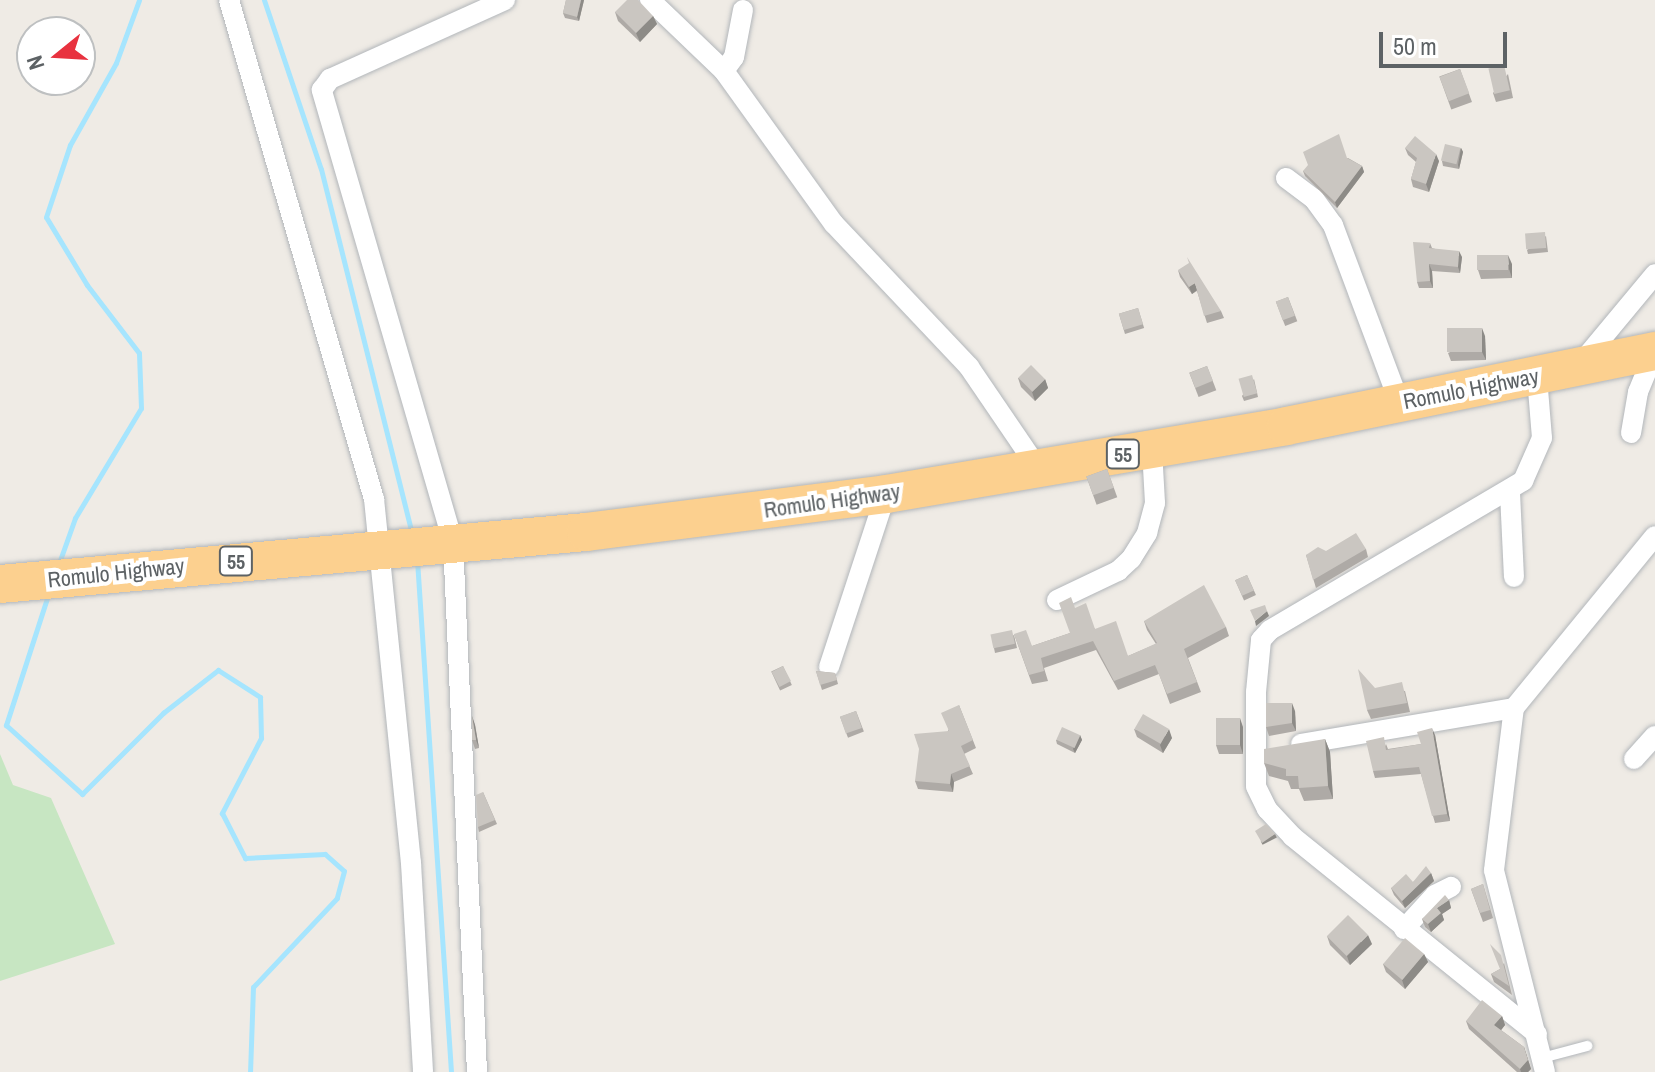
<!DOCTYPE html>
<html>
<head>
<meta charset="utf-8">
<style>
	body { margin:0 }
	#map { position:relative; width:1655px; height:1072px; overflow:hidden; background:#efebe5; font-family:"Archivo Narrow",sans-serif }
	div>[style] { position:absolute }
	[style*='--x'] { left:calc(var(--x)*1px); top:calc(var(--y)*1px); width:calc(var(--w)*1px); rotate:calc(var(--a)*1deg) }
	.green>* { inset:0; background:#c7e6c2 }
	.stream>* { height:5px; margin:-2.5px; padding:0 2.5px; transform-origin:2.5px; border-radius:2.5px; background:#a6e5fe }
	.roads { filter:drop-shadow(0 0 2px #b2b6ba) drop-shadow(0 0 2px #b2b6ba) }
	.lane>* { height:10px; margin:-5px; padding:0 5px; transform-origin:5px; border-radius:5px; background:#fff }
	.street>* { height:20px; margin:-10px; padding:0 10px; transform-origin:10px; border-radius:10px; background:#fff }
	.highway>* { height:38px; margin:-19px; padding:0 19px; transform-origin:19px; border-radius:19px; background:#fcd08f }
	.wall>* { inset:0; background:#aeaaa6; transform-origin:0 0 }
	.shaded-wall>* { inset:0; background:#8d8b87; transform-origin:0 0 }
	.building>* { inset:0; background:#cac6c1; transform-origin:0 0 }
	span { translate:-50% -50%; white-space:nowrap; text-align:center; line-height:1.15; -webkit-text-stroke:8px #fff; paint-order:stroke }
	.shield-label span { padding:2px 6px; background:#fff; border:2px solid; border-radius:6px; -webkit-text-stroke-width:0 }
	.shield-label { font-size:20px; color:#5d6265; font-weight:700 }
	.street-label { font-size:22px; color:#5d6265 }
	.north { position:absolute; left:16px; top:16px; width:80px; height:80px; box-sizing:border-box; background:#fff; border:2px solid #bec0c1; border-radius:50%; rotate:252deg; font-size:22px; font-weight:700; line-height:32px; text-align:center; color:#5d6265 }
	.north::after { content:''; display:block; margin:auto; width:28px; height:36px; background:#e8323f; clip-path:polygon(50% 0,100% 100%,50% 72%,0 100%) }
	.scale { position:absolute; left:1379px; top:32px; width:128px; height:36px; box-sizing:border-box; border:4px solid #5d6265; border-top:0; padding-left:10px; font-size:24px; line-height:28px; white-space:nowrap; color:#5d6265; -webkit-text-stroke:6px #fff; paint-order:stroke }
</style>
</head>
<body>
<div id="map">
	<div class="green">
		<div style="clip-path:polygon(0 754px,13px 785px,51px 798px,115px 944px,0 981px)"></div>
	</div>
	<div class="stream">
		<div style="--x:264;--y:0;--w:178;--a:71.4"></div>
		<div style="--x:321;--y:169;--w:377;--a:76"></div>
		<div style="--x:417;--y:560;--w:513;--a:86.2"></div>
		<div style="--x:59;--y:563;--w:48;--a:-70.4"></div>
		<div style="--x:75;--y:518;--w:128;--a:-59"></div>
		<div style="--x:141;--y:408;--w:55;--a:-92.1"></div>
		<div style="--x:139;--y:353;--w:86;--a:-127.4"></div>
		<div style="--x:87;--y:285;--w:79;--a:-121.1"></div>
		<div style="--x:46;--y:217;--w:76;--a:-71.6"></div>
		<div style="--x:70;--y:145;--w:94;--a:-60.7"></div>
		<div style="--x:116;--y:63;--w:67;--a:-69.9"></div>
		<div style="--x:48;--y:595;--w:137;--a:107.9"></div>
		<div style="--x:6;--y:725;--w:103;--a:42.2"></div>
		<div style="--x:82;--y:794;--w:115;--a:-45"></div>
		<div style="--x:163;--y:713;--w:70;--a:-38"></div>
		<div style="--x:218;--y:670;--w:50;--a:32.7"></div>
		<div style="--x:260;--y:697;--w:41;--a:88.6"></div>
		<div style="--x:261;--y:738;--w:85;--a:117.5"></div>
		<div style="--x:222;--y:813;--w:51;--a:62.9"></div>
		<div style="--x:245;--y:858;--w:80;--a:-2.9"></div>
		<div style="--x:325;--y:854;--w:25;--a:42"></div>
		<div style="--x:344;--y:871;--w:28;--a:105"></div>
		<div style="--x:337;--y:898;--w:122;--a:133.3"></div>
		<div style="--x:253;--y:987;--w:85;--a:92"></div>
	</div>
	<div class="roads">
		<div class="lane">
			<div style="--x:1542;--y:1058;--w:47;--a:-14.9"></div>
		</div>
		<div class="street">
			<div style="--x:229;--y:0;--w:520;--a:73.8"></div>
			<div style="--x:374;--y:499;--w:366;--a:84.2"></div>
			<div style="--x:411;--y:863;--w:209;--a:86.7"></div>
			<div style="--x:650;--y:0;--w:103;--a:43.8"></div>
			<div style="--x:743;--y:10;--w:48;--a:100.8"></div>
			<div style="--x:734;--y:57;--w:17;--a:126"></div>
			<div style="--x:724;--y:71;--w:188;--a:54.3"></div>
			<div style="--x:834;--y:224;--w:197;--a:46.6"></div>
			<div style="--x:969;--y:367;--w:122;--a:55.7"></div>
			<div style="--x:1286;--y:178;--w:35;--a:37"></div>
			<div style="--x:1314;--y:199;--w:32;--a:54"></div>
			<div style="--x:1333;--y:225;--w:191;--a:69.5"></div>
			<div style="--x:1582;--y:362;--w:114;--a:-50.3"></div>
			<div style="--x:1631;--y:433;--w:42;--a:-80.3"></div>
			<div style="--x:1638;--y:392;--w:44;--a:-67.5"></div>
			<div style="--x:1510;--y:493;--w:84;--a:87.3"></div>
			<div style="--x:1057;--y:600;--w:68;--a:-25.4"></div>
			<div style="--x:1118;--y:571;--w:18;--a:-43"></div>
			<div style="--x:1131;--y:559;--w:31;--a:-58"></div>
			<div style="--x:1147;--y:533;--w:31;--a:-75"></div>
			<div style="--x:1155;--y:503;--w:54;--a:-93.2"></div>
			<div style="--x:829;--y:667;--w:182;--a:-71.8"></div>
			<div style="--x:1301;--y:744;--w:216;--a:-9.6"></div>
			<div style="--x:1634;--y:759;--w:31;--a:-48"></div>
			<div style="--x:1404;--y:929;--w:46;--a:-47.6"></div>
			<div style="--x:1435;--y:895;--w:18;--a:-27"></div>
			<div style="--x:1537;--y:1034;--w:314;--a:-141.1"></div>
			<div style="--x:1293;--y:837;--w:38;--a:-133"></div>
			<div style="--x:1267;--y:809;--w:25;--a:-116"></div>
			<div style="--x:1256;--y:786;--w:94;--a:-90"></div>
			<div style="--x:1256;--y:692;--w:52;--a:-84.5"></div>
			<div style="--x:1261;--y:640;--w:13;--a:-48"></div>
			<div style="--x:1270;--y:630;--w:294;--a:-30.5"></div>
			<div style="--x:1523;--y:481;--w:47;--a:-66.2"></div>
			<div style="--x:1542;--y:438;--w:61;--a:-94.7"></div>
			<div style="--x:477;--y:1072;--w:531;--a:-92.59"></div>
			<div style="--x:453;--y:542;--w:471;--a:-106.2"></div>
			<div style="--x:322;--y:90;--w:14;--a:-54"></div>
			<div style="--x:330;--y:79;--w:192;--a:-24.3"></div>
			<div style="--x:1545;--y:1072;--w:208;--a:-104.2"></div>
			<div style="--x:1494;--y:870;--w:163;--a:-83"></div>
			<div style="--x:1514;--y:708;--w:222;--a:-50.7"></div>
		</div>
		<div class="highway">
			<div style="--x:0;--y:584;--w:588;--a:-5.07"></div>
			<div style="--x:586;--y:532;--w:302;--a:-7.2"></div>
			<div style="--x:886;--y:494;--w:406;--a:-9.6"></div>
			<div style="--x:1286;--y:426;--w:377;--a:-11.5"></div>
		</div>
	</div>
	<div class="wall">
		<div style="clip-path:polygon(566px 0,584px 0,579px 21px,565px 18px,563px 13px)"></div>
		<div style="clip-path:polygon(615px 12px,653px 16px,657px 24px,640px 42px,618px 21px)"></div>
		<div style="left:1460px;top:69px;width:35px;height:22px;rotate:70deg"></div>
		<div style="clip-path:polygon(1508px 74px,1513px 98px,1496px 102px,1493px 93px)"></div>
		<div style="clip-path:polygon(1405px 148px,1439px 161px,1429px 192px,1413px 187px,1411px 179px,1416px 162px,1408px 155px)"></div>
		<div style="clip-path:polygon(1461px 148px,1463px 152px,1459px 169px,1443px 166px,1442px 161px)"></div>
		<div style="clip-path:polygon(1348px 158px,1362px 166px,1364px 172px,1337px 208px,1305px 176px,1303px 171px)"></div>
		<div style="clip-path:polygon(1546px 236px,1548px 252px,1528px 254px,1527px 250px)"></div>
		<div style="clip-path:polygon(1430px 243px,1432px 248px,1462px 257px,1460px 273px,1432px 271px,1433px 288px,1419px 288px,1417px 282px)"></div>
		<div style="clip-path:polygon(1512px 264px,1512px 278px,1481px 279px,1478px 270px)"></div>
		<div style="clip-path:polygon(1178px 270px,1221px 311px,1224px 318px,1207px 323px,1197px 291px,1192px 294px,1180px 277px)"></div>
		<div style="left:1288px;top:297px;width:26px;height:13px;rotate:69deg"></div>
		<div style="left:1138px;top:308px;width:21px;height:20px;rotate:73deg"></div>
		<div style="clip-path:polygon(1485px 336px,1486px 360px,1451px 361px,1448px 353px)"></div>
		<div style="left:1207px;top:366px;width:26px;height:19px;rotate:69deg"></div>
		<div style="clip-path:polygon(1018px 378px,1045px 379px,1048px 388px,1035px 401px,1021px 387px)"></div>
		<div style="clip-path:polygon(1254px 379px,1258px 397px,1244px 401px,1242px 396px)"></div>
		<div style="left:1107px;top:469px;width:30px;height:22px;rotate:70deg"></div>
		<div style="clip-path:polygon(1366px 549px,1368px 557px,1316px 588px,1306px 555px,1326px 551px)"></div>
		<div style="left:1247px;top:575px;width:22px;height:13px;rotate:66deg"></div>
		<div style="clip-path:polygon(1075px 608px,1095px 629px,1128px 656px,1156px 644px,1147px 630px,1144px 621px,1226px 627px,1229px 636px,1188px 658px,1201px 692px,1170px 704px,1159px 674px,1118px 690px,1096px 650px,1044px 668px,1048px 681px,1032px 684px,1014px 634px,1032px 646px,1070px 633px)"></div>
		<div style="clip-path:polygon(1014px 635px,1017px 648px,995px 653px,994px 648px)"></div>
		<div style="left:783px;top:666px;width:21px;height:13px;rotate:65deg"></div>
		<div style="clip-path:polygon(816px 671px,835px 673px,838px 684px,822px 690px)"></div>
		<div style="clip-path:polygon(1375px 688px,1405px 691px,1410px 712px,1371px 719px,1367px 710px)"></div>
		<div style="clip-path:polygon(959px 705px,976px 748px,964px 754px,973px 774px,954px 782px,953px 792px,918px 789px,915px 781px,948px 731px)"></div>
		<div style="left:856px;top:711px;width:22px;height:17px;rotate:69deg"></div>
		<div style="clip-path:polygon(1295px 711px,1296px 731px,1269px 736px,1266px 727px)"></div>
		<div style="clip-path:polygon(472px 716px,475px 725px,479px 748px,475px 749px,472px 740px)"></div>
		<div style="clip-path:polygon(1243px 727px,1243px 754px,1219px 754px,1216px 745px)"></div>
		<div style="clip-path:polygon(1134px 729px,1172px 738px,1163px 753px,1137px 737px)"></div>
		<div style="clip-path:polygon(1080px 735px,1082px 740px,1075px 753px,1057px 744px,1056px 740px)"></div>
		<div style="clip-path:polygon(1435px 735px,1450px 821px,1435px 823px,1421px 774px,1375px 778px,1373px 771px,1386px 744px,1388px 749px,1421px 744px)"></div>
		<div style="clip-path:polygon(1325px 739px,1330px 752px,1333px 799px,1304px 801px,1299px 789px,1291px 789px,1288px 781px,1269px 776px,1264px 763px)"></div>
		<div style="clip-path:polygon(483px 792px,497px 824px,479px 832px,478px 827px)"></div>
		<div style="clip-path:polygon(1431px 873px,1434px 881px,1405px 908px,1394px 895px,1391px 888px,1413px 882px)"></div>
		<div style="clip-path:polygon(1483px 884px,1493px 918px,1483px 922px,1471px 889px)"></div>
		<div style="clip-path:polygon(1449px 900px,1451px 908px,1442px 914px,1444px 920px,1431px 932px,1425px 927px,1422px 919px)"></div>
		<div style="clip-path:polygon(1327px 936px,1372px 944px,1350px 965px,1330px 945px)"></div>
		<div style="clip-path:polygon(1424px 954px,1428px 962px,1405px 989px,1386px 972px,1383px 964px)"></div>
		<div style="clip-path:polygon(1504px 963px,1512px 995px,1494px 982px,1491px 974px,1500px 969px)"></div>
		<div style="clip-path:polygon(1502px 1016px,1505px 1025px,1501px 1030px,1524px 1047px,1531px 1069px,1528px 1072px,1517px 1072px,1469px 1029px,1466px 1021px)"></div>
	</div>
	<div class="shaded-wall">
		<div style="clip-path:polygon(581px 0,584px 0,579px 21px,577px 17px)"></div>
		<div style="clip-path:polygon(653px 16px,657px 24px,640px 42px,636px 33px)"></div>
		<div style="clip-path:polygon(1461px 148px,1463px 152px,1459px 169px,1458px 165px)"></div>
		<div style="clip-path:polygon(1436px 154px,1439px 161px,1429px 192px,1426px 184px)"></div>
		<div style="clip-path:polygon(1362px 166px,1364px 172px,1337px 208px,1335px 202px)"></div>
		<div style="clip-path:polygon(1459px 251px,1462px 257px,1460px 273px,1458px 267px)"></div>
		<div style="clip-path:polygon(1508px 255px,1512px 264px,1512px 278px,1509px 269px)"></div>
		<div style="clip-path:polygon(1429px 264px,1432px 271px,1433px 288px,1430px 281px)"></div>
		<div style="clip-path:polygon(1195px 283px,1197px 290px,1192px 294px,1189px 287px)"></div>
		<div style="clip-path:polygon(1482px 328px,1485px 336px,1486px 360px,1482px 352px)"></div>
		<div style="clip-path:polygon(1045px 379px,1048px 388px,1035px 401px,1032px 392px)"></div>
		<div style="clip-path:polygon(1267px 611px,1269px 616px,1256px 626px,1255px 621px)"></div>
		<div style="clip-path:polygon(1292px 703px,1295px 711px,1296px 731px,1292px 723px)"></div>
		<div style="clip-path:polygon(472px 716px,475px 725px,479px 748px,476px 740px)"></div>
		<div style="clip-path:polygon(1240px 718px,1243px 727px,1243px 754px,1240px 745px)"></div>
		<div style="clip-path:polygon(1432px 728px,1435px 735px,1450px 821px,1447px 814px)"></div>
		<div style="clip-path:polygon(1169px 729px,1172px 738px,1163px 753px,1160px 745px)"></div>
		<div style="clip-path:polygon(1080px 735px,1082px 740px,1075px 753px,1073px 749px)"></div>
		<div style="clip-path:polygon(1325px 739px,1330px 752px,1333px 799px,1328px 786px)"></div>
		<div style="clip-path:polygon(951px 774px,954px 782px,953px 792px,950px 784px)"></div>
		<div style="left:1275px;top:834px;width:4px;height:16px;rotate:63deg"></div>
		<div style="clip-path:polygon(1431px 873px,1434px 881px,1405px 908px,1402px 901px)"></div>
		<div style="clip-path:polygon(1449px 900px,1451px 908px,1442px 914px,1444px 920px,1431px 932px,1428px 924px,1437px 908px)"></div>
		<div style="clip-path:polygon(1368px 935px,1372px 944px,1350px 965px,1347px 956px)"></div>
		<div style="clip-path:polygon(1424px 954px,1428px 962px,1405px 989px,1402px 980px)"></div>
		<div style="clip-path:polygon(1502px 1016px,1505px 1025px,1498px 1034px,1494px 1025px)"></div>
		<div style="clip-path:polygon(1524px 1047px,1531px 1069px,1528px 1072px,1521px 1072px,1520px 1069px)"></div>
	</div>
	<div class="building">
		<div style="clip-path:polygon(566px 0,581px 0,577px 17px,563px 13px)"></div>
		<div style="clip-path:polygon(627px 0,638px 0,653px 16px,636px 33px,615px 12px)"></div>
		<div style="left:1504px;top:65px;width:26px;height:16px;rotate:77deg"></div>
		<div style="left:1460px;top:69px;width:26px;height:22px;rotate:69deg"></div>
		<div style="clip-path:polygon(1339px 134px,1347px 158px,1362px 166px,1335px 202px,1303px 171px,1308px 165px,1303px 152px)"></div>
		<div style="clip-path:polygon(1415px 136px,1436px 154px,1426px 184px,1411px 179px,1417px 158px,1405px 148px)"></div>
		<div style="left:1445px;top:144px;width:16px;height:17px;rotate:14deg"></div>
		<div style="left:1545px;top:232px;width:16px;height:20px;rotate:86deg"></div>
		<div style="clip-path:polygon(1413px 242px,1430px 243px,1429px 248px,1459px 251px,1458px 267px,1429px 264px,1430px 281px,1417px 282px)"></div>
		<div style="left:1477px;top:255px;width:31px;height:15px"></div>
		<div style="clip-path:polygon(1187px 257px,1221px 311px,1204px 316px,1195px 283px,1189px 287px,1178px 270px,1189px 263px)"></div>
		<div style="left:1288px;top:297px;width:20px;height:13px;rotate:70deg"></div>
		<div style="left:1138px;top:308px;width:17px;height:20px;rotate:73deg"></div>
		<div style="left:1482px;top:328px;width:24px;height:35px;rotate:90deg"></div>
		<div style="left:1031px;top:365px;width:20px;height:18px;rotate:45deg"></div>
		<div style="left:1207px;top:366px;width:16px;height:19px;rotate:68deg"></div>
		<div style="left:1252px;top:375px;width:19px;height:14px;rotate:74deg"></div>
		<div style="left:1107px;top:469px;width:20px;height:22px;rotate:70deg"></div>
		<div style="clip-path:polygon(1356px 533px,1366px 549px,1313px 580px,1306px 555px,1318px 547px,1326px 551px)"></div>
		<div style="left:1247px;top:575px;width:17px;height:13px;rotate:66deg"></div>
		<div style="clip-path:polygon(1204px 585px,1226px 627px,1184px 649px,1197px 682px,1167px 694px,1155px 665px,1114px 681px,1093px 641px,1041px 658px,1044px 671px,1029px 675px,1014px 634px,1026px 630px,1032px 646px,1070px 633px,1059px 603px,1071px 597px,1075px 608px,1086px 603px,1095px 629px,1116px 621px,1128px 656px,1157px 643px,1144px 621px)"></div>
		<div style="clip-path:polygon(1265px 605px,1267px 611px,1255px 621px,1250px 610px)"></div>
		<div style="left:1012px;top:630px;width:14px;height:22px;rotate:78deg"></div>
		<div style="left:783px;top:666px;width:17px;height:13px;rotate:62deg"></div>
		<div style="clip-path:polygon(1358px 669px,1375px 688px,1402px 682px,1407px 703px,1367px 710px)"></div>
		<div style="clip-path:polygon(816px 671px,835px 673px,837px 680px,820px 685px)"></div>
		<div style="clip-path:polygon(1266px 703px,1292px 703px,1292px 723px,1266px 727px)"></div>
		<div style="clip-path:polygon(959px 705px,973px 740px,961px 746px,970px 766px,951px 774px,950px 784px,915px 781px,919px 749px,914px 734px,949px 731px,941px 713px)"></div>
		<div style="left:856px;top:711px;width:18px;height:17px;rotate:71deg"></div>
		<div style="left:1143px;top:714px;width:30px;height:17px;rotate:30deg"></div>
		<div style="clip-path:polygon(472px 716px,476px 740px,472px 740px)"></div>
		<div style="left:1216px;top:718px;width:24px;height:27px"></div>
		<div style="left:1062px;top:727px;width:20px;height:14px;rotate:24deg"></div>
		<div style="clip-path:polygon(1432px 728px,1447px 814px,1432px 816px,1419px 767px,1373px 771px,1366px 741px,1384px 737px,1386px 750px,1421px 744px,1417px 732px)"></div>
		<div style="clip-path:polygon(1325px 739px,1328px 786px,1299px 788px,1298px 776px,1286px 776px,1286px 769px,1264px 763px,1264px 749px)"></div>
		<div style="clip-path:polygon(483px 792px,495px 820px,478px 827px,476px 795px)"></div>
		<div style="clip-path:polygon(1266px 824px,1275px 834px,1262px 843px,1255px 831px)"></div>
		<div style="clip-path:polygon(1426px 866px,1431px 873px,1402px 901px,1391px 888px,1406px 874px,1413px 882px)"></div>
		<div style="clip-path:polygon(1483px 884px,1490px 910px,1480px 913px,1471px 889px)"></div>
		<div style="clip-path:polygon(1445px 895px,1449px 900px,1437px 908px,1441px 913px,1428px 924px,1422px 919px)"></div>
		<div style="left:1348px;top:915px;width:28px;height:30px;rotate:45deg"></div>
		<div style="left:1405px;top:938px;width:25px;height:34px;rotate:40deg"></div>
		<div style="clip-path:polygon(1490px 944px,1501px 955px,1509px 986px,1491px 974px,1500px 969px)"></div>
		<div style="clip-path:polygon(1482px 1000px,1502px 1016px,1494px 1025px,1524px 1047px,1528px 1060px,1520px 1069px,1466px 1021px)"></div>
	</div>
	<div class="shield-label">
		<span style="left:1123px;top:454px">55</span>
		<span style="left:236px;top:561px">55</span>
	</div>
	<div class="street-label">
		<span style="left:1471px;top:389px;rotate:-11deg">Romulo Highway</span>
		<span style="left:832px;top:501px;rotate:-8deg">Romulo Highway</span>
		<span style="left:116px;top:573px;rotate:-6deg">Romulo Highway</span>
	</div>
	<div class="north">N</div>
	<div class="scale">50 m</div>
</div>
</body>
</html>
